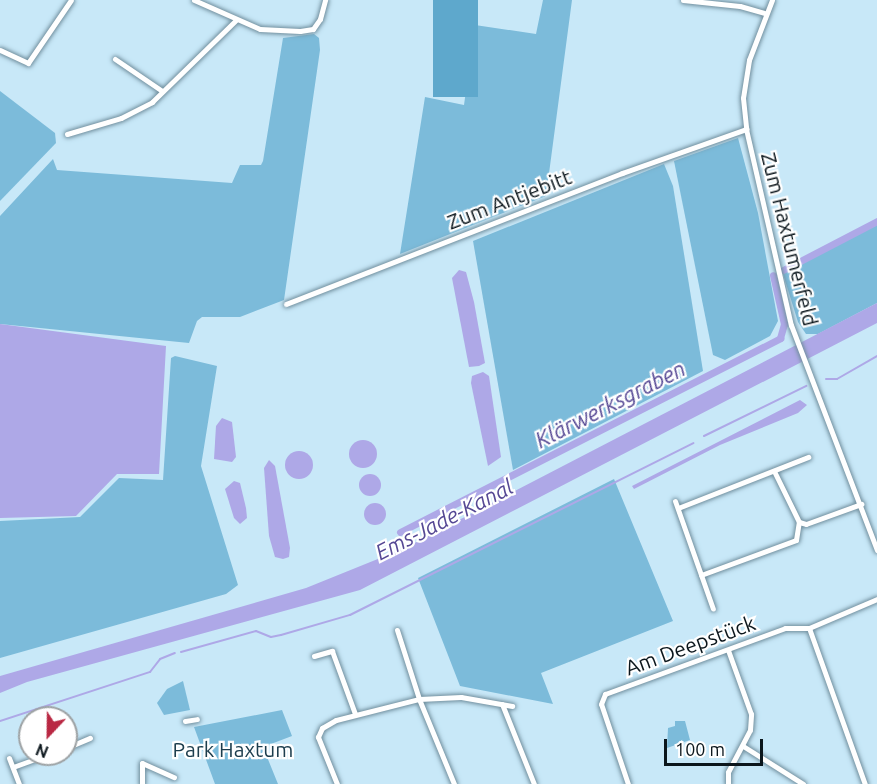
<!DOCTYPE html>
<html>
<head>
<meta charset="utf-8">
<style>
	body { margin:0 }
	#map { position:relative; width:877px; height:784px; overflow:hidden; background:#c8e8f8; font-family:Ubuntu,sans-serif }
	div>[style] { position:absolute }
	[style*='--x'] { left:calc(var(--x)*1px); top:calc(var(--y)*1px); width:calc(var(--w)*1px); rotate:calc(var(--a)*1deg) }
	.green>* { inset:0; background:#7cbbda }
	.forest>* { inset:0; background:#5ea8cc; transform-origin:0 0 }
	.water>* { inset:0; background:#aea8e7 }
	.round { border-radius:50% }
	.stream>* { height:2px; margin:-1px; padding:0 1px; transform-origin:1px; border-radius:1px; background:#aea8e7 }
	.canal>* { height:7px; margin:-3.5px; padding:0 3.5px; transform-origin:3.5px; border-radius:3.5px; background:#aea8e7 }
	.roads { filter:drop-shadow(0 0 2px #718f9e) drop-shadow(0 0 2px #718f9e) }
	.street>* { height:5px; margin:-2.5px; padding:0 2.5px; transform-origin:2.5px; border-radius:2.5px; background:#fff }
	span { translate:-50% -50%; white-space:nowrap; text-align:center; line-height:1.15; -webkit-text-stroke:4.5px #fff; paint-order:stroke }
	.street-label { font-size:21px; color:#0b161c }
	.park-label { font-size:21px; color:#1c3d4d }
	.water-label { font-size:22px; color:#554894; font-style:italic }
	.north { position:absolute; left:18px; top:706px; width:60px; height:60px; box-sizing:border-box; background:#fff; border:2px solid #9da2a4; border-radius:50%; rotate:202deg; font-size:16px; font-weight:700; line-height:24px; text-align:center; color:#0b161c }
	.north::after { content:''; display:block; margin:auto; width:21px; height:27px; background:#b92843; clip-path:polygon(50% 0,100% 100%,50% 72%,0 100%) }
	.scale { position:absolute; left:664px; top:739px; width:99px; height:27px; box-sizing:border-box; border:3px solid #0b161c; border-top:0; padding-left:8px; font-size:18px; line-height:21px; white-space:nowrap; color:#0b161c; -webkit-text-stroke:4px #fff; paint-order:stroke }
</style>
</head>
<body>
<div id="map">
	<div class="green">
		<div style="clip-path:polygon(543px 0,572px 0,546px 196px,400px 254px,425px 97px,464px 105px,475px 25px,536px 34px)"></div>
		<div style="clip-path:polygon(314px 34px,319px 38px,320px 50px,284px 300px,240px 317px,202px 317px,197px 321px,189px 343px,0 324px,0 216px,53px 159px,57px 170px,232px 183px,240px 165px,261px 165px,263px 161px,283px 38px)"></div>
		<div style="clip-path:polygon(0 91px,55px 133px,56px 143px,0 201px)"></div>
		<div style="clip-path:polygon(738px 138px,758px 213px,778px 321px,770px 336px,725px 360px,713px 355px,674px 161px)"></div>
		<div style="clip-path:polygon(664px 164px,673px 186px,703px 371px,513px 470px,473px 241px)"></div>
		<div style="clip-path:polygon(877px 224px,877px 303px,818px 334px,806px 334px,798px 322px,783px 274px)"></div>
		<div style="clip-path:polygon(175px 356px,217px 366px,201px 466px,238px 585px,226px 594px,0 658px,0 521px,80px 517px,119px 478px,163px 480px,171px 358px)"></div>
		<div style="clip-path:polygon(614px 479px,673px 621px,541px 673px,553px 704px,460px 686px,418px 578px)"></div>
		<div style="clip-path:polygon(183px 681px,190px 710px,164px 715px,157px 703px,167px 689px)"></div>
		<div style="clip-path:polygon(282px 710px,292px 736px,263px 747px,278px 784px,215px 784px,194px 727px)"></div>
		<div style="clip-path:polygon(675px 721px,685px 721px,690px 740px,667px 748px,668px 728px,675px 726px)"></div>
	</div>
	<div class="forest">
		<div style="left:433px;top:0;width:45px;height:97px"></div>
	</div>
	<div class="water">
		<div style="clip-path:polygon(459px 270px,466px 272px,474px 302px,485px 363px,479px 366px,469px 367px,452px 278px)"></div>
		<div style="clip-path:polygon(877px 303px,877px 323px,360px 590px,27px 682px,0 693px,0 676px,306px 588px,405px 548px)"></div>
		<div style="clip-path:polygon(0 324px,166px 346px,159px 474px,117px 474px,76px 516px,0 518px)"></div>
		<div style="clip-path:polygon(483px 372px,489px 376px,501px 457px,488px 466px,471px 383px,472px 376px)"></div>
		<div style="clip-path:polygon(800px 400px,807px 405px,798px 413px,720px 445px,634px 489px,632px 486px)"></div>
		<div style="clip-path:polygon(222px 418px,232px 422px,236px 457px,232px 462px,214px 459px,216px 426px)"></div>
		<div class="round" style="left:349px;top:440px;width:28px;height:28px"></div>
		<div class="round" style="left:285px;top:451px;width:28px;height:28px"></div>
		<div style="clip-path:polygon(269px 460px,275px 466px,290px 548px,289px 557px,283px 559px,275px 557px,269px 536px,264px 468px)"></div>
		<div class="round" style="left:359px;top:474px;width:22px;height:22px"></div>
		<div style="clip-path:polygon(234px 481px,240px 483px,246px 508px,247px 518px,240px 524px,234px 518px,225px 489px)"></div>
		<div class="round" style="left:364px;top:503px;width:22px;height:22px"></div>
	</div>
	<div class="stream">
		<div style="--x:826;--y:379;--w:11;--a:0"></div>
		<div style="--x:837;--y:379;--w:46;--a:-29.9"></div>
		<div style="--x:704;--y:436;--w:114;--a:-26.1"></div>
		<div style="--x:181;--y:652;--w:78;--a:-15.6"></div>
		<div style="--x:256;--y:631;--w:16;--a:22"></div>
		<div style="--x:271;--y:637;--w:10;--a:-11"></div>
		<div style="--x:281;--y:635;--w:72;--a:-16.2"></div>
		<div style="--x:350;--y:615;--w:384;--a:-26.6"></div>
		<div style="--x:0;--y:721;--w:158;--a:-18.1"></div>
		<div style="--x:150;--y:672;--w:16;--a:-52"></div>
		<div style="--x:160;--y:659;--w:16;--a:-22"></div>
	</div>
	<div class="canal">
		<div style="--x:783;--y:270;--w:106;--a:-27.5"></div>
		<div style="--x:400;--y:532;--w:427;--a:-27"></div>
		<div style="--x:780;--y:338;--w:15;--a:-74"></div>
		<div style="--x:784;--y:324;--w:50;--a:-102.7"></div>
	</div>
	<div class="roads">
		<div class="street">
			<div style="--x:194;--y:0;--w:72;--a:23.7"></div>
			<div style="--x:260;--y:29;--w:40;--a:2.9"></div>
			<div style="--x:300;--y:31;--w:13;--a:-9"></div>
			<div style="--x:313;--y:29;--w:12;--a:-55"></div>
			<div style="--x:320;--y:19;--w:20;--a:-75"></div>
			<div style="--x:683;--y:0;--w:57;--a:6"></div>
			<div style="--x:740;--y:6;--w:25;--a:16"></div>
			<div style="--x:772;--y:0;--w:64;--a:111"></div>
			<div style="--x:749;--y:60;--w:38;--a:99"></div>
			<div style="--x:743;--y:98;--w:31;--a:84"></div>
			<div style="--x:746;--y:129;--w:201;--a:77.1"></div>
			<div style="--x:791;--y:325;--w:241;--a:69.1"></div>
			<div style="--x:0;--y:50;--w:31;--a:25"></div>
			<div style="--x:28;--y:63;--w:76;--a:-55.7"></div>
			<div style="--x:115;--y:59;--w:57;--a:34.2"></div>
			<div style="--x:67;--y:134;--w:56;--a:-16.5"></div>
			<div style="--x:121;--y:118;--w:35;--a:-27"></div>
			<div style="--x:152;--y:102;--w:117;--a:-44.3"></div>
			<div style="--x:286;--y:304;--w:361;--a:-21.3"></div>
			<div style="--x:622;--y:173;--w:132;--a:-19.5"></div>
			<div style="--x:774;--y:471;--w:57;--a:63.9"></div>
			<div style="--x:799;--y:522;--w:7;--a:16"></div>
			<div style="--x:806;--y:524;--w:59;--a:-20"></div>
			<div style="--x:675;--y:501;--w:114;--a:70.6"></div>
			<div style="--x:678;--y:508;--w:140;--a:-21.4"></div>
			<div style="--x:701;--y:575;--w:101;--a:-20.2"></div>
			<div style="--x:796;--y:540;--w:18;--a:-81"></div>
			<div style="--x:809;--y:628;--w:166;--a:70.3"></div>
			<div style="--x:397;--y:630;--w:72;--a:72.3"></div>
			<div style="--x:419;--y:699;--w:92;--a:67.6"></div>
			<div style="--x:314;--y:656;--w:19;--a:-16"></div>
			<div style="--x:332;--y:651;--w:67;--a:69.9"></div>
			<div style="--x:502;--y:704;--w:86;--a:68.2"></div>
			<div style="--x:185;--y:721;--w:12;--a:-9"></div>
			<div style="--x:743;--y:746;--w:71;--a:32.3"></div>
			<div style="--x:66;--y:748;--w:26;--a:-23"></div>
			<div style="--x:9;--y:758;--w:28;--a:69"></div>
			<div style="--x:13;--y:767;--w:38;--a:-20"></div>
			<div style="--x:142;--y:784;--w:21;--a:-90"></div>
			<div style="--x:142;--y:763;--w:35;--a:24"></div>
			<div style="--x:337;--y:784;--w:51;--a:-112"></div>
			<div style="--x:318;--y:737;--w:10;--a:-66"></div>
			<div style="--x:322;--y:728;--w:16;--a:-30"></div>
			<div style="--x:336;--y:720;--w:86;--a:-14.2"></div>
			<div style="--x:419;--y:699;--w:42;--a:-2.7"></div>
			<div style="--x:461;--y:697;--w:52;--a:10"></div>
			<div style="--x:628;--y:784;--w:84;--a:-108.6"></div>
			<div style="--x:601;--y:704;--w:11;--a:-68"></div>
			<div style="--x:605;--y:694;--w:192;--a:-20.1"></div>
			<div style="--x:785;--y:628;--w:24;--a:0"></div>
			<div style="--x:809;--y:628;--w:74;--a:-23.1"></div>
			<div style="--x:728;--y:784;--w:12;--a:-90"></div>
			<div style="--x:728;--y:772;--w:47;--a:-62.4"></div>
			<div style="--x:750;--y:730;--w:16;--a:-86"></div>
			<div style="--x:751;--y:714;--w:68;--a:-109.8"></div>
		</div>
	</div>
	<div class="street-label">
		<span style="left:509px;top:199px;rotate:-21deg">Zum Antjebitt</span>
		<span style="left:790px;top:239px;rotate:76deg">Zum Haxtumerfeld</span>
		<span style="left:690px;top:645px;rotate:-20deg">Am Deepstück</span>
	</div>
	<div class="park-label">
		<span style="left:233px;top:749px">Park Haxtum</span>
	</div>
	<div class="water-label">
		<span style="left:610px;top:404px;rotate:-27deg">Klärwerksgraben</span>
		<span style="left:444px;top:519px;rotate:-27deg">Ems-Jade-Kanal</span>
	</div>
	<div class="north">N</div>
	<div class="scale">100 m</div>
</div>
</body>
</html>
